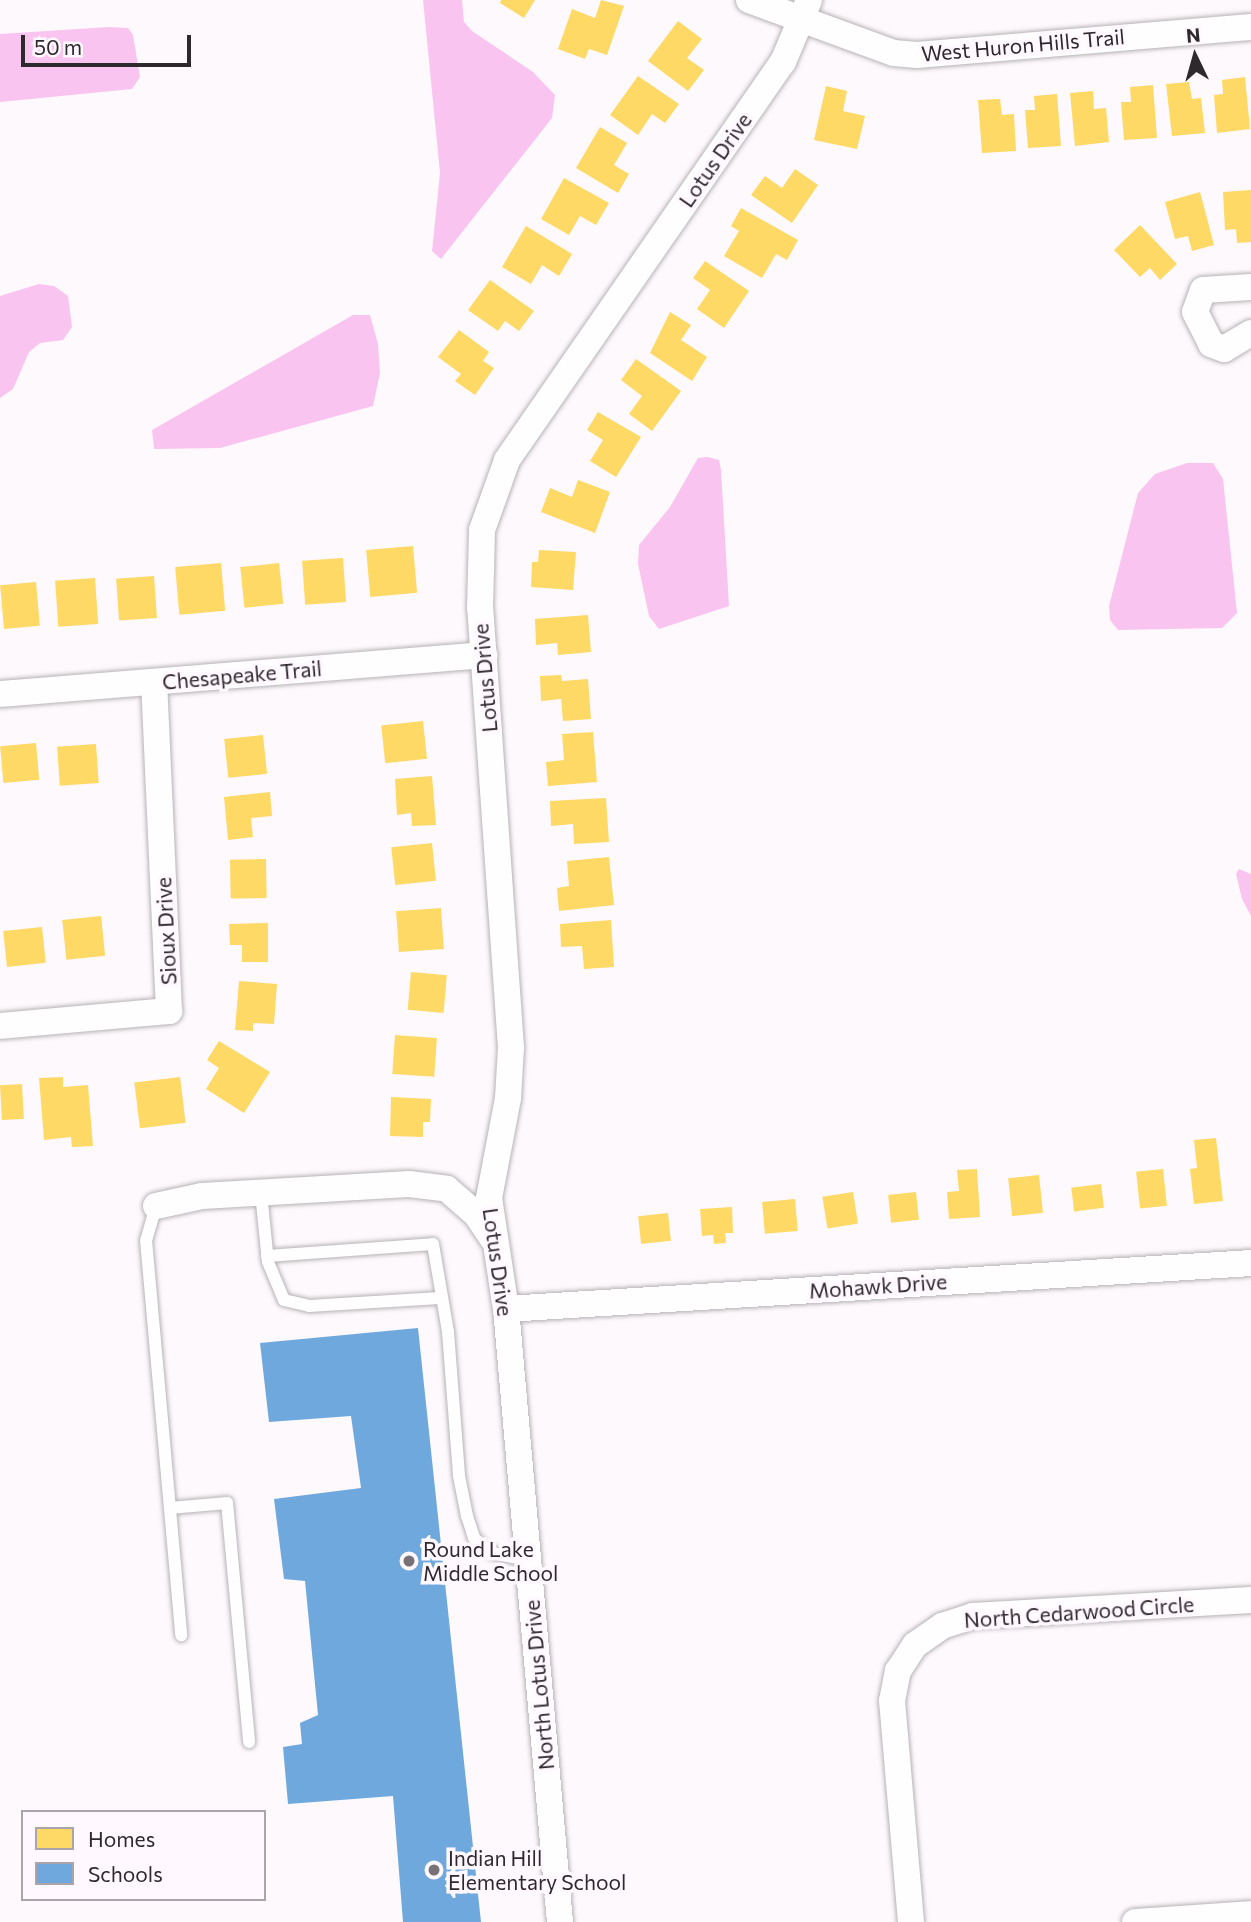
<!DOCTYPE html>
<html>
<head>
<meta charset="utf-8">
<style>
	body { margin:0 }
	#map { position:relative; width:1251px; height:1922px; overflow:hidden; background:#fef9fd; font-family:Commissioner,sans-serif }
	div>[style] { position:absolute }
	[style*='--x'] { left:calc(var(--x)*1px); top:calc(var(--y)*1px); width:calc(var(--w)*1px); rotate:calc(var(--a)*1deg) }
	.water>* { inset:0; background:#fac4f1 }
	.homes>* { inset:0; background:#ffd966; transform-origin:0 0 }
	.schools>* { inset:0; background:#6fa8dc }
	.roads { filter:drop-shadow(0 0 2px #b6b3b6) drop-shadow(0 0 2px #b6b3b6) }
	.lane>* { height:12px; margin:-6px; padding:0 6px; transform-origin:6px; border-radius:6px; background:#fffeff }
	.street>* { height:26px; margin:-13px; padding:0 13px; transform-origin:13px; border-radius:13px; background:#fffeff }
	.dots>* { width:19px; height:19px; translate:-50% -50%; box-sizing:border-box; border:4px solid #fff8fe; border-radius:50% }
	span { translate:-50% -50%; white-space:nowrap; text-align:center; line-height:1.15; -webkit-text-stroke:7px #fff8fe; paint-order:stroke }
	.street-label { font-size:21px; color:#2d292c }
	.poi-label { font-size:21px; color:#2d292c }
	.left { translate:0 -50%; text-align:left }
	.legend { position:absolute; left:21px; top:1810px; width:245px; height:91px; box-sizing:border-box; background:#fff8fe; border:2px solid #aba5aa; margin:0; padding:9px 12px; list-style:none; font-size:21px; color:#2d292c }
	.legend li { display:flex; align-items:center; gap:14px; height:35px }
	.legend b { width:35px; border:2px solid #aba5aa }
	.north { position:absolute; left:1160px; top:21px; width:70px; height:70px; -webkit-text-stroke:5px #fff8fe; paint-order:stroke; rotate:355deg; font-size:19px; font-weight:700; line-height:28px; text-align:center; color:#2d292c }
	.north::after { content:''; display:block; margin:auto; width:24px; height:32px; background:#2d292c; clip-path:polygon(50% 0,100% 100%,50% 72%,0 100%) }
	.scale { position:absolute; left:21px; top:35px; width:170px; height:32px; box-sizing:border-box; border:4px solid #2d292c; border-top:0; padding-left:9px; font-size:21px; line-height:24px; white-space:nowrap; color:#2d292c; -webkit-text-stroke:5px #fff8fe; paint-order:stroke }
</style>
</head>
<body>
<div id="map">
	<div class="water">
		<div style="clip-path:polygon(423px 0,462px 0,464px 22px,472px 31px,533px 72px,555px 95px,552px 118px,441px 259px,432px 251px,440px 173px)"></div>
		<div style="clip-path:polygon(109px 27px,128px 28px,133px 35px,140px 77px,132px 89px,0 102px,0 34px)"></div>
		<div style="clip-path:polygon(39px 284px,54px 286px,68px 296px,72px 327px,63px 340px,40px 343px,29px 352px,13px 389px,0 398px,0 296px)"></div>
		<div style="clip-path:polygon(353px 315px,370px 315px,378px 344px,380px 373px,373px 406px,220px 448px,154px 449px,152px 430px)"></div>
		<div style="clip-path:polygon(708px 457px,719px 460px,721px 470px,729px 606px,659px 629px,649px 616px,638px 564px,639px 545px,670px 507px,698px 458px)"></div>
		<div style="clip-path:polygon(1187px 463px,1213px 463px,1223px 479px,1237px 613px,1222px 628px,1118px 630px,1110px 620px,1109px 606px,1138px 493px,1155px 474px)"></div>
		<div style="clip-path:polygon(1239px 869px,1251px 874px,1251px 916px,1242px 899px,1236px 874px)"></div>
	</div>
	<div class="homes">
		<div style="clip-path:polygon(501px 0,535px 0,524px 18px,500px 3px)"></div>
		<div style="clip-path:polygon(601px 0,624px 6px,607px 55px,589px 49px,585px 59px,558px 49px,572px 9px,595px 18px)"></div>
		<div style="clip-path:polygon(678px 21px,702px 39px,687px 58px,704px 70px,688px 91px,648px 61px)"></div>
		<div style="clip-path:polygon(638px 76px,679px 104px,665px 123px,652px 114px,638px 135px,610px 115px)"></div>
		<div style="clip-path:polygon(1245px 77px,1250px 129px,1217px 133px,1214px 95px,1223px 94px,1222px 80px)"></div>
		<div style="clip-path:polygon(1189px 82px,1192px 99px,1201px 98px,1205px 133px,1172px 136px,1166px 84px)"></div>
		<div style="clip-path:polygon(1153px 85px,1157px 138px,1124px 140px,1121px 102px,1131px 102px,1130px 87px)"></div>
		<div style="clip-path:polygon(826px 86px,847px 91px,843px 111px,865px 116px,857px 149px,814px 140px)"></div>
		<div style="clip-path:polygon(1093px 91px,1094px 109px,1106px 108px,1109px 142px,1075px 146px,1070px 93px)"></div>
		<div style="clip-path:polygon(1057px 94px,1061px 146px,1028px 148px,1025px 110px,1035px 110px,1034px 96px)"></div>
		<div style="clip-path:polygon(1000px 99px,1002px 115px,1014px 114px,1016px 151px,982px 153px,978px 100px)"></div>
		<div style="clip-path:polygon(600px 127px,627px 143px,614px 165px,629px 174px,618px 193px,576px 168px)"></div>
		<div style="clip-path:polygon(795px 169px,818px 185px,792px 223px,751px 195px,765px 176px,782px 188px)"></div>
		<div style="clip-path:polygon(564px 178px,609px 203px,596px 225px,580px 216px,569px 235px,541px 219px)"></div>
		<div style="clip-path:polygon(1251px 190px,1251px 242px,1237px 243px,1236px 229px,1225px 230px,1223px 192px)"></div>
		<div style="clip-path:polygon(1200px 192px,1214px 245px,1192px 251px,1188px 236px,1175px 239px,1165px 202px)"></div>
		<div style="clip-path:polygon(741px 208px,798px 240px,787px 260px,776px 254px,762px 278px,724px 256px,739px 231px,731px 226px)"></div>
		<div style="clip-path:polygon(1140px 225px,1177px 264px,1160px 280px,1150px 268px,1140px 277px,1114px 250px)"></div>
		<div style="clip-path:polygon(526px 226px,572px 254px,559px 276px,542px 265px,531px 284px,502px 267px)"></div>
		<div style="clip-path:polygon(705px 261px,749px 291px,724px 328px,697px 309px,710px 290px,693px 278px)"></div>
		<div style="clip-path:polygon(490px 280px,534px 311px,519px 331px,505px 321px,498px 331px,468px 310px)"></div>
		<div style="clip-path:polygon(670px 312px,691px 325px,681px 340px,707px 357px,692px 381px,650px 353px)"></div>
		<div style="clip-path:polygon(459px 330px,489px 352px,483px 361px,494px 368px,475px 395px,455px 381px,461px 374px,438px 357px)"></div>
		<div style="clip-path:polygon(636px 359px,681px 391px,652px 431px,629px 414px,642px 396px,621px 380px)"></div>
		<div style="clip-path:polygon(598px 412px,641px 437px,616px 477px,590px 461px,603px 440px,587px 430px)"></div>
		<div style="clip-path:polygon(578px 480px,610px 492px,595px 533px,541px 512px,550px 488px,572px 497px)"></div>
		<div style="left:413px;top:546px;width:47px;height:47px;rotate:85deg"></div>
		<div style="clip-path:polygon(539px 550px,576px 552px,573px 590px,531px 587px,532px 562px,538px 562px)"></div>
		<div style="left:343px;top:558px;width:44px;height:41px;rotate:86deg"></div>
		<div style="left:221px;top:563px;width:48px;height:46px;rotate:85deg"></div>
		<div style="left:279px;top:563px;width:41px;height:39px;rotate:84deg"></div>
		<div style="left:154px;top:576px;width:42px;height:38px;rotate:86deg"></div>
		<div style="left:95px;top:578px;width:46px;height:40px;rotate:86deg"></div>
		<div style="left:36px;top:582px;width:44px;height:36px;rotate:85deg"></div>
		<div style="clip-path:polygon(588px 615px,591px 652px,558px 655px,557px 643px,536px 645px,535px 619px)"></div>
		<div style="clip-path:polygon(561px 675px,562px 681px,588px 679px,591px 719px,563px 721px,561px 699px,541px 701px,540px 676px)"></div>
		<div style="left:423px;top:721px;width:38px;height:42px;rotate:84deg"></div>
		<div style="clip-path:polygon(593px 732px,597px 782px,548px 786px,546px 762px,564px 760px,562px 734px)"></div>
		<div style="left:263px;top:735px;width:39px;height:39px;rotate:84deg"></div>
		<div style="left:36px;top:743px;width:37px;height:36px;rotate:85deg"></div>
		<div style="left:96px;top:744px;width:39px;height:39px;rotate:86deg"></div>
		<div style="clip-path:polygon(432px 776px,436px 825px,412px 826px,411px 813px,397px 815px,395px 779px)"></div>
		<div style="clip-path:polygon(270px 792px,272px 816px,251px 818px,253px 837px,228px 840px,224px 797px)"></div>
		<div style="clip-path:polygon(606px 798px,609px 842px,574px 844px,573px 824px,551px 826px,550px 801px)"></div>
		<div style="left:432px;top:843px;width:38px;height:41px;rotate:84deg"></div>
		<div style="clip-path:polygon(609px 857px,614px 905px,559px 911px,557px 888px,569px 886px,567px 861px)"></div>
		<div style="left:266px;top:859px;width:39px;height:36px;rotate:89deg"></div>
		<div style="left:441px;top:908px;width:41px;height:45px;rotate:86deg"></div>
		<div style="left:101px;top:916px;width:40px;height:39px;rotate:84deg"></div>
		<div style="clip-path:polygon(611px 920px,614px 967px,584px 969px,582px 946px,561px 947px,560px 924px)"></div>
		<div style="clip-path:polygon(268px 923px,268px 962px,242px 962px,242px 945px,230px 945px,229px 924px)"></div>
		<div style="left:42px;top:927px;width:36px;height:39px;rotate:84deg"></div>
		<div style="left:411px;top:972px;width:36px;height:38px;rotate:5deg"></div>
		<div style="clip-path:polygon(239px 981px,277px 984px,274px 1024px,253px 1023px,253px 1031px,235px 1030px)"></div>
		<div style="left:395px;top:1035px;width:42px;height:39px;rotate:4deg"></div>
		<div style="clip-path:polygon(219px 1041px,270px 1072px,244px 1113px,206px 1089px,219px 1068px,207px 1060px)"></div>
		<div style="clip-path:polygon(63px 1077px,63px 1087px,88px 1085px,93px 1146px,72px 1147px,71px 1137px,44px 1140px,39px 1078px)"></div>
		<div style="left:180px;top:1077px;width:46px;height:46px;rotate:83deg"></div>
		<div style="left:22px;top:1084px;width:35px;height:22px;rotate:87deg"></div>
		<div style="clip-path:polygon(391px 1097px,431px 1099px,430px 1122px,423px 1122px,423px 1137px,390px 1136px)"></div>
		<div style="clip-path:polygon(1216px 1138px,1223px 1201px,1194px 1204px,1190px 1169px,1197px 1168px,1194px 1140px)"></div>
		<div style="clip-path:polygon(977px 1169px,980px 1217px,949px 1219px,947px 1192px,959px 1191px,957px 1170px)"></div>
		<div style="left:1163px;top:1169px;width:37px;height:27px;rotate:84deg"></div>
		<div style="left:1039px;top:1175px;width:38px;height:31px;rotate:84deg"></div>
		<div style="left:1101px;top:1184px;width:24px;height:30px;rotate:83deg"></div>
		<div style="left:853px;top:1192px;width:32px;height:31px;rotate:81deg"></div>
		<div style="left:916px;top:1192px;width:28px;height:28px;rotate:84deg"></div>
		<div style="left:795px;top:1199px;width:32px;height:33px;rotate:85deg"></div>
		<div style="clip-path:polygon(732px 1207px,733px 1233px,725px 1233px,726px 1243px,714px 1244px,713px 1235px,702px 1236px,700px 1209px)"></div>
		<div style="left:668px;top:1213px;width:28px;height:30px;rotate:84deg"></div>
	</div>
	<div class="schools">
		<div style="clip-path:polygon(418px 1328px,481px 1922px,403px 1922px,393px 1796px,288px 1804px,283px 1747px,302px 1744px,300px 1723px,318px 1715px,305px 1581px,284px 1579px,274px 1499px,361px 1488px,351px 1416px,269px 1422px,260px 1343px)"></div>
	</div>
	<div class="roads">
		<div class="lane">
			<div style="--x:261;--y:1193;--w:69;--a:84.2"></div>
			<div style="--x:268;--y:1262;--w:41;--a:67.2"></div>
			<div style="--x:284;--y:1300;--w:26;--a:13"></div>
			<div style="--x:309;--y:1306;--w:131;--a:-3.5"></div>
			<div style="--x:156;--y:1206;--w:35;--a:106"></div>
			<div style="--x:146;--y:1240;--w:397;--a:84.9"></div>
			<div style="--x:267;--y:1256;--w:166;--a:-4.1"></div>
			<div style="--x:433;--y:1244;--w:89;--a:80.3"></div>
			<div style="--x:448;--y:1332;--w:144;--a:85.6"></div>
			<div style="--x:459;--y:1476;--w:41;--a:78.7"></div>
			<div style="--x:467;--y:1516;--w:23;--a:72"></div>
			<div style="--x:474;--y:1538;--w:23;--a:40"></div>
			<div style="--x:492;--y:1553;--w:37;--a:11"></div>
			<div style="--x:170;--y:1508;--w:57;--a:-5"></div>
			<div style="--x:227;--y:1503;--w:240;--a:84.7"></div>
		</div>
		<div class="street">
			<div style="--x:749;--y:0;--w:154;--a:20.1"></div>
			<div style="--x:894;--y:53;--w:23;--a:5"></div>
			<div style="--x:917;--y:55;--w:335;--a:-4.8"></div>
			<div style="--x:1251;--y:287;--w:48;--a:176.4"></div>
			<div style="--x:1203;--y:290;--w:23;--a:110"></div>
			<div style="--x:1195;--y:312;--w:36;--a:63"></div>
			<div style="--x:1211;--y:344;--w:14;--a:21"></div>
			<div style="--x:1224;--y:349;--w:31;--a:-31"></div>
			<div style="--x:0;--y:694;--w:486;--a:-4.6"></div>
			<div style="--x:0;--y:1026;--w:170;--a:-5.1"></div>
			<div style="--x:169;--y:1011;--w:329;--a:-92.6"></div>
			<div style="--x:156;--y:1206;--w:47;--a:-12.3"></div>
			<div style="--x:202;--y:1196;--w:207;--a:-3.3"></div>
			<div style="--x:409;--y:1184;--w:38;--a:7"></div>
			<div style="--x:447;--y:1189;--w:38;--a:41"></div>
			<div style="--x:476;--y:1214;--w:30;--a:56"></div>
			<div style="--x:506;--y:1309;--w:746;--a:-3.53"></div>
			<div style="--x:560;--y:1922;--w:615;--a:-95.03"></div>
			<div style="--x:506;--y:1309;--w:112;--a:-98.7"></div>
			<div style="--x:489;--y:1198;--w:102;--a:-79.2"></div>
			<div style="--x:508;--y:1098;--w:50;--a:-86.6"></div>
			<div style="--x:511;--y:1048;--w:441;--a:-94"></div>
			<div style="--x:480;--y:608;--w:78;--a:-88.5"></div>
			<div style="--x:482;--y:530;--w:74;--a:-70.3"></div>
			<div style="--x:507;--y:460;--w:484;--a:-55.3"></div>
			<div style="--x:783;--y:62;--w:67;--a:-67.2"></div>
			<div style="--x:911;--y:1922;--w:222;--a:-94.9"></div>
			<div style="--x:892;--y:1701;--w:31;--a:-79"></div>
			<div style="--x:898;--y:1671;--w:31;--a:-57"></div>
			<div style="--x:915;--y:1645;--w:33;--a:-35"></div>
			<div style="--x:942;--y:1626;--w:33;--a:-18"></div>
			<div style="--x:973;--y:1616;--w:278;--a:-3.3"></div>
			<div style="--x:1135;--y:1922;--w:116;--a:-3.9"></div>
		</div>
	</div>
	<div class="dots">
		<div style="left:409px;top:1561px;background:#767275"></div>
		<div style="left:434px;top:1870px;background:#767275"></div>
	</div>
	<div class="street-label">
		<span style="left:1023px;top:45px;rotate:-5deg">West Huron Hills Trail</span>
		<span style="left:715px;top:160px;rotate:-55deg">Lotus Drive</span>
		<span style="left:242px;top:675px;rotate:-5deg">Chesapeake Trail</span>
		<span style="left:485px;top:678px;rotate:-95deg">Lotus Drive</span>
		<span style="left:166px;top:931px;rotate:-93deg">Sioux Drive</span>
		<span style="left:498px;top:1262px;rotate:82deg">Lotus Drive</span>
		<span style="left:878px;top:1286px;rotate:-4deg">Mohawk Drive</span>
		<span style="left:1079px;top:1612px;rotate:-4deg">North Cedarwood Circle</span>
		<span style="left:539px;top:1685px;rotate:-95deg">North Lotus Drive</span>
	</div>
	<div class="poi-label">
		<span class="left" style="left:423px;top:1561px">Round Lake<br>Middle School</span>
		<span class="left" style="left:448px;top:1870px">Indian Hill<br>Elementary School</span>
	</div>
	<ul class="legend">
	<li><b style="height:19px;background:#ffd966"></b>Homes</li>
	<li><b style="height:19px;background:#6fa8dc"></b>Schools</li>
	</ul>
	<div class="north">N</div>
	<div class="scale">50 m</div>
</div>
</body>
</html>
